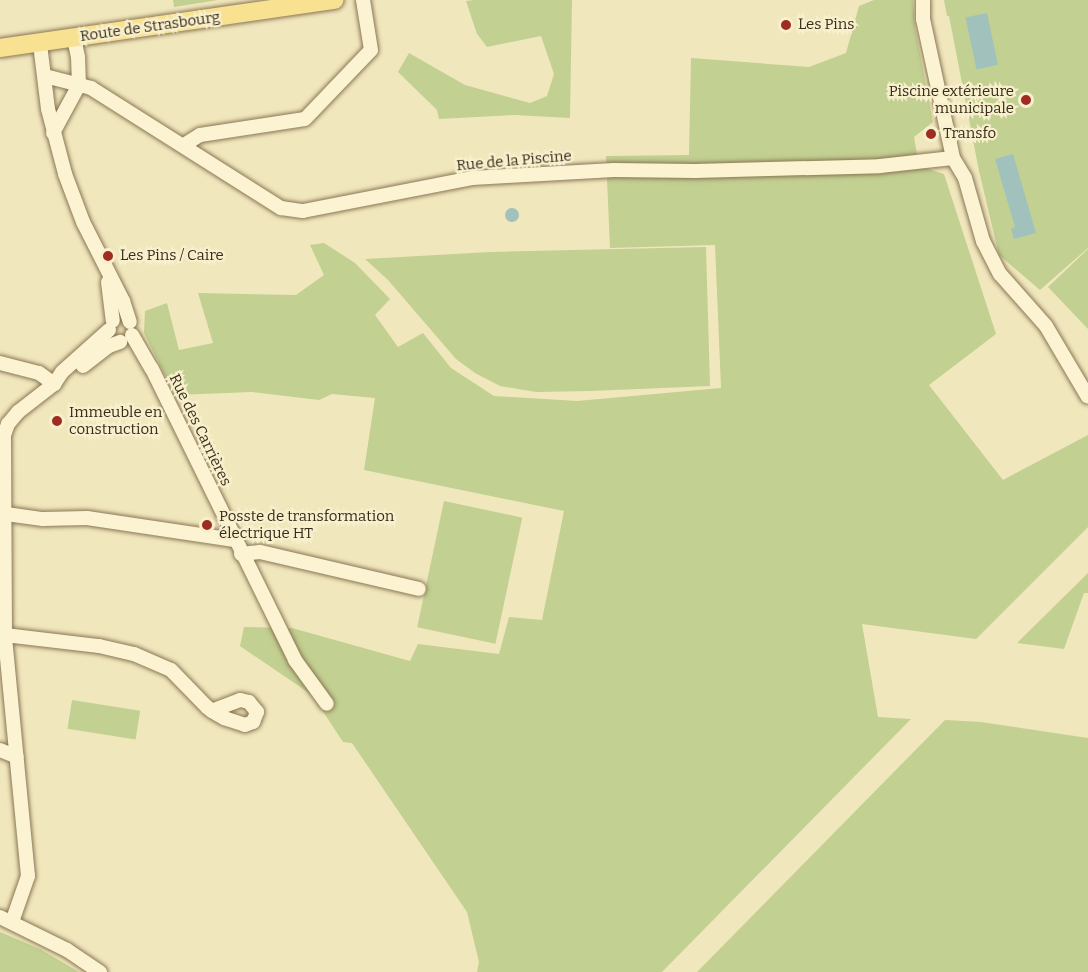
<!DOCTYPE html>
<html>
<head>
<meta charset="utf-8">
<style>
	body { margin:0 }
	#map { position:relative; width:1088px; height:972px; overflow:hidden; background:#f1e7bd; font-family:Bitter,serif }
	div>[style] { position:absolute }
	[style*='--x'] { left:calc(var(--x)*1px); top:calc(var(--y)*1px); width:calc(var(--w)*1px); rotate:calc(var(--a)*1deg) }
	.green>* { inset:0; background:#c2d091; transform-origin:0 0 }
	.water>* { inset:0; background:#a1c2bc; transform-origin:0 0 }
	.round { border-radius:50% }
	.roads { filter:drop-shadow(0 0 2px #8a7755) drop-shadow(0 0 2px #8a7755) }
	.minor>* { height:14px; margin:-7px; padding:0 7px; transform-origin:7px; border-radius:7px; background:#fbf3d1 }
	.major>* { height:18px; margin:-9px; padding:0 9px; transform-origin:9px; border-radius:9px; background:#f8e291 }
	.dots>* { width:16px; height:16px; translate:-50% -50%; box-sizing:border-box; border:3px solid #f8f0cd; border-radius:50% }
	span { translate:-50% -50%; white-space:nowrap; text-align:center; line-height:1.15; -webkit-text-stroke:4.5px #f8f0cd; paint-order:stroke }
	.poi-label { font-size:15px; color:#382c1b }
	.left { translate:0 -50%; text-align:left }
	.right { translate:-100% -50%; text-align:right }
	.street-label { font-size:15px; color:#382c1b }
</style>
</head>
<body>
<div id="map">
	<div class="green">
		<div style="clip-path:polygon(173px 0,218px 0,174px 7px)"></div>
		<div style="clip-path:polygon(474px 0,572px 0,570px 118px,515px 115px,439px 119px,437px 110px,398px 72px,409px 53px,465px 85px,530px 103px,547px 96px,554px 74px,541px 36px,487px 47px,477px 34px,466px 1px)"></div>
		<div style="clip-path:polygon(874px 0,913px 0,915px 27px,933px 122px,914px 137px,919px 166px,944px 174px,996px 334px,929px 385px,1003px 480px,1088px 435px,1088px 527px,976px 639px,862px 624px,878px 717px,911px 719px,662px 972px,477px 972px,479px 962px,467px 912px,352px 743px,343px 742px,312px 695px,240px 646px,244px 627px,292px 628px,410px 661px,418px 644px,499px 654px,509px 617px,542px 620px,564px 511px,364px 470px,375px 398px,332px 394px,319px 400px,252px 392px,175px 395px,144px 333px,145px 311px,167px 303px,179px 350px,213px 343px,198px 293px,296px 295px,324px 275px,310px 245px,324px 243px,355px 263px,390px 299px,375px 315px,398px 347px,423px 333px,451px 368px,494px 396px,577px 401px,721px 388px,715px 245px,610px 248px,606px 156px,689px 155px,691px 58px,809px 67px,846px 53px,859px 6px)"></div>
		<div style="clip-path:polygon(944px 0,1088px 0,1088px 248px,1040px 290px,999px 255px,979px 171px,949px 16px,947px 16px)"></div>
		<div style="clip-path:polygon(706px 247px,710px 386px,591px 391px,536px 392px,500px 386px,475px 373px,456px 359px,388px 280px,365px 259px,490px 252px)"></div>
		<div style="clip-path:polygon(1088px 249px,1088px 329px,1048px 287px)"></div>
		<div style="left:444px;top:501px;width:80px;height:129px;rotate:12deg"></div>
		<div style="clip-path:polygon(1088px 573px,1088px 593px,1084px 593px,1064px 649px,1017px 643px)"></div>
		<div style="left:72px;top:700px;width:69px;height:29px;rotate:9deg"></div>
		<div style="clip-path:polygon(945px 720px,981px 722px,1088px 738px,1088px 972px,697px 972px)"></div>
		<div style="clip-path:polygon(0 932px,40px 949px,79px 972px,0 972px)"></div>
	</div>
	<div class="water">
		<div style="left:987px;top:13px;width:53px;height:22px;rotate:78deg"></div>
		<div style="clip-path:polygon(1013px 154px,1036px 233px,1014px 239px,1011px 229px,1015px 227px,995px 159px)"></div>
		<div class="round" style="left:505px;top:208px;width:14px;height:14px"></div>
	</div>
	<div class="roads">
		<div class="minor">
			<div style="--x:923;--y:0;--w:19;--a:90"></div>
			<div style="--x:923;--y:19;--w:142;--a:77.8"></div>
			<div style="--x:953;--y:158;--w:23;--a:59"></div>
			<div style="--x:965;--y:178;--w:66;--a:74.1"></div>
			<div style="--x:983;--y:241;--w:37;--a:63"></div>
			<div style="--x:1000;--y:274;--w:69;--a:48.5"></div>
			<div style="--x:1046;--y:326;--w:82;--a:59.4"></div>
			<div style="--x:40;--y:44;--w:65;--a:83"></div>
			<div style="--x:48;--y:109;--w:67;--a:75.3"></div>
			<div style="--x:65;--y:174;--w:51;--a:69.4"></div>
			<div style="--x:83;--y:222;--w:89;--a:63.1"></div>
			<div style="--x:123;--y:301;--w:22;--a:72"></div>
			<div style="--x:45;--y:76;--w:48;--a:14.6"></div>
			<div style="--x:91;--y:88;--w:225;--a:32.3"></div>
			<div style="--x:281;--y:208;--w:22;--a:8"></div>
			<div style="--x:303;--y:211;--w:172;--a:-11"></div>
			<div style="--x:472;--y:178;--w:142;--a:-3.2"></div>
			<div style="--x:614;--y:170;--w:81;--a:0.7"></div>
			<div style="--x:695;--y:171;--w:185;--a:-1.5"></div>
			<div style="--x:880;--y:166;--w:73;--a:-6.3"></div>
			<div style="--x:53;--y:133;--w:55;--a:-61.6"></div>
			<div style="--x:79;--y:85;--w:28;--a:-92"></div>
			<div style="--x:78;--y:57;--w:19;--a:-102"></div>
			<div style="--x:184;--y:145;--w:19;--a:-32"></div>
			<div style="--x:200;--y:135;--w:106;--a:-8.7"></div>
			<div style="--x:305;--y:119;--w:95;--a:-46.3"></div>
			<div style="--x:371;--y:50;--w:51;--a:-99.1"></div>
			<div style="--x:108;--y:282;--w:39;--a:83"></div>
			<div style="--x:132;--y:335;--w:39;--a:60"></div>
			<div style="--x:152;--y:369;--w:324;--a:63.8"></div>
			<div style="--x:295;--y:660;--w:54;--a:54"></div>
			<div style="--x:0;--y:363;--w:40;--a:14.4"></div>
			<div style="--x:39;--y:373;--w:19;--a:36"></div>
			<div style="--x:83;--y:366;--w:33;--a:-38"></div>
			<div style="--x:109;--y:346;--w:12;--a:-20"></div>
			<div style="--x:6;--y:514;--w:37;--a:8"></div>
			<div style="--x:43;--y:519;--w:44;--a:-1.3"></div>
			<div style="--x:87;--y:518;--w:149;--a:8.5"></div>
			<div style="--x:241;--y:554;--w:19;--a:-6"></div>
			<div style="--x:260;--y:552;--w:163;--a:13.1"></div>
			<div style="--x:5;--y:635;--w:95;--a:6.7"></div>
			<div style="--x:99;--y:646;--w:36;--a:13"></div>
			<div style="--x:134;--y:654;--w:40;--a:23.4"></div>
			<div style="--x:171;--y:670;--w:52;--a:45.8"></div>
			<div style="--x:207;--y:707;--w:6;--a:39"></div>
			<div style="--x:212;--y:711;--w:6;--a:31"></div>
			<div style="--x:217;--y:714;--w:8;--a:30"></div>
			<div style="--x:224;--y:718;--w:22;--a:18"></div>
			<div style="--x:245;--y:725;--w:9;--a:-21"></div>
			<div style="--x:253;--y:722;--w:11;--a:-68"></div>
			<div style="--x:257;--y:712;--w:13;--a:-129"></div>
			<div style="--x:249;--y:702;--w:9;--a:-167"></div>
			<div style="--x:240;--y:700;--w:30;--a:159"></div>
			<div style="--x:0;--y:750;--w:18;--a:22"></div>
			<div style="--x:0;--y:917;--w:75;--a:26.2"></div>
			<div style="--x:67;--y:950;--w:40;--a:34"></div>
			<div style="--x:12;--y:922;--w:49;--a:-70.8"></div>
			<div style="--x:28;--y:876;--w:242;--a:-95.5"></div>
			<div style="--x:5;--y:635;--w:200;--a:-90.3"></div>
			<div style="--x:4;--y:435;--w:12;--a:-70"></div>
			<div style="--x:8;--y:424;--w:16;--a:-50"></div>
			<div style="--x:18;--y:412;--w:46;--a:-37.9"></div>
			<div style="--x:54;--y:384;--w:14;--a:-56"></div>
			<div style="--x:62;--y:372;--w:63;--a:-41.8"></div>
		</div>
		<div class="major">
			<div style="--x:0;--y:48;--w:338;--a:-8.2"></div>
		</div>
	</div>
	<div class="dots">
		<div style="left:786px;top:25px;background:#9e2c20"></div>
		<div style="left:1026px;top:100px;background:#9e2c20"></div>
		<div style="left:931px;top:134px;background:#9e2c20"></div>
		<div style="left:108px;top:256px;background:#9e2c20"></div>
		<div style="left:57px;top:421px;background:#9e2c20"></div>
		<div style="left:207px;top:525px;background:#9e2c20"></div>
	</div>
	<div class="poi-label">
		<span class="left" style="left:798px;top:25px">Les Pins</span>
		<span class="right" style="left:1014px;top:100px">Piscine extérieure<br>municipale</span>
		<span class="left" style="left:943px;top:134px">Transfo</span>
		<span class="left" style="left:120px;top:256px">Les Pins / Caire</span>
		<span class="left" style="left:69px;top:421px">Immeuble en<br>construction</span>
		<span class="left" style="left:219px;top:525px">Posste de transformation<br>électrique HT</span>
	</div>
	<div class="street-label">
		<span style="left:150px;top:27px;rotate:-8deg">Route de Strasbourg</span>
		<span style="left:514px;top:161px;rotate:-5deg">Rue de la Piscine</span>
		<span style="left:200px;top:430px;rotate:64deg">Rue des Carrières</span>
	</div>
</div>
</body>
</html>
